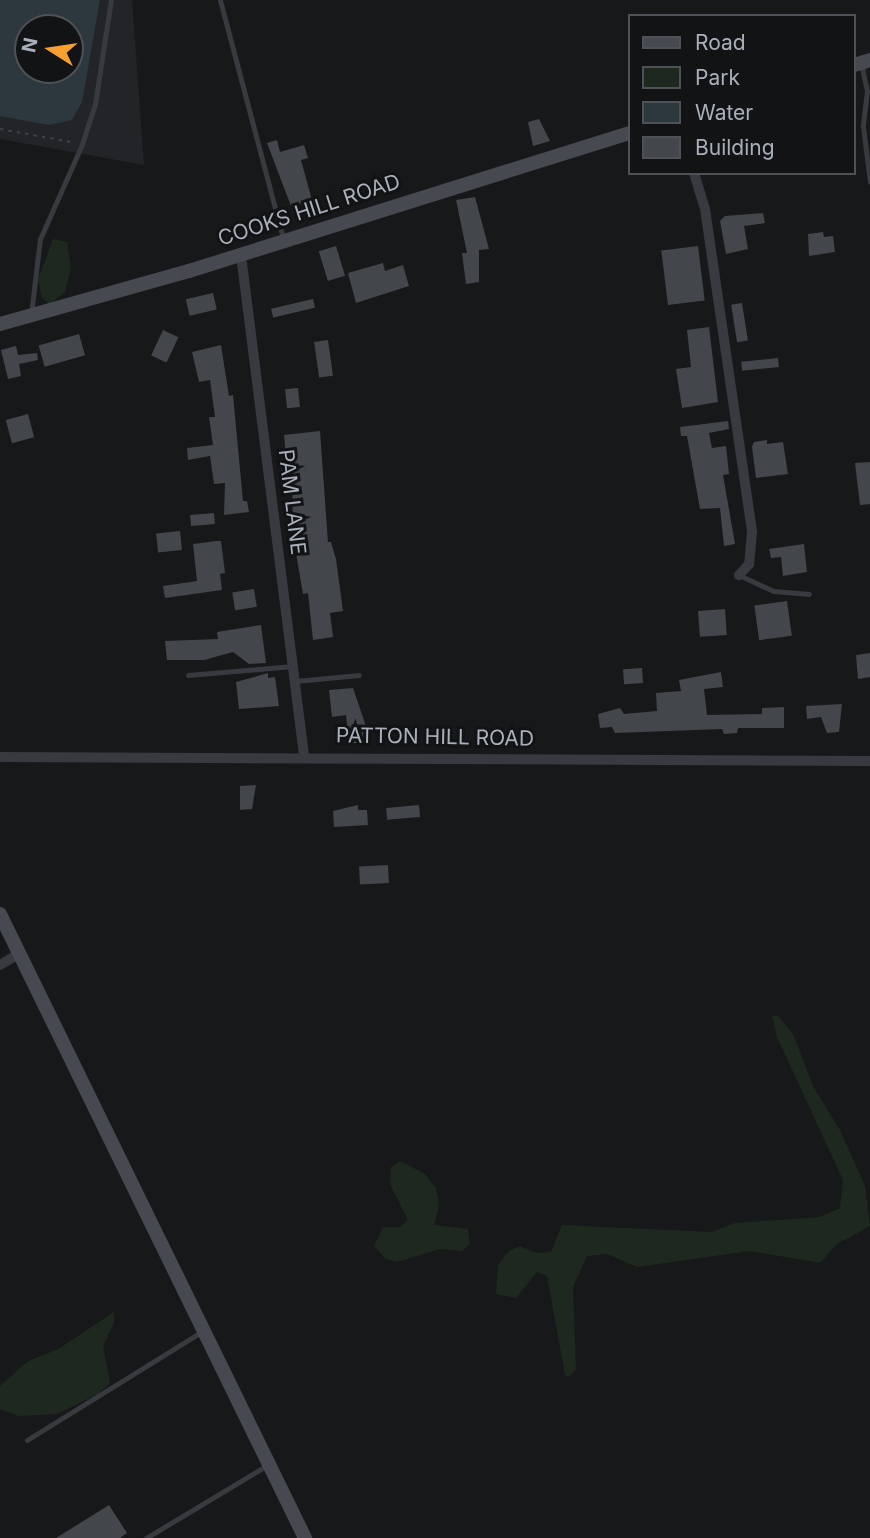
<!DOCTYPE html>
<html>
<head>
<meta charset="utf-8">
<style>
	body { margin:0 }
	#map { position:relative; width:870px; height:1538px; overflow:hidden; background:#17181a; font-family:Inter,sans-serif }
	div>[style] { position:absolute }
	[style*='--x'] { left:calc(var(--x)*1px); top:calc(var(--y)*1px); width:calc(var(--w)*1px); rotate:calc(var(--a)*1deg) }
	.built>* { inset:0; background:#232427 }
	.green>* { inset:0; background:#1f281f }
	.water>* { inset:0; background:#2d383e }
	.building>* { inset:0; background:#43464a; transform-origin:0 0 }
	.path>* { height:2px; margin-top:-1px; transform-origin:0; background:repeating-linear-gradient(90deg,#3e4146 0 3.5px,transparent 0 8.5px) }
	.lane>* { height:5px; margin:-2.5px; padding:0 2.5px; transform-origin:2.5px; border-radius:2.5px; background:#383a3f }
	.street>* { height:10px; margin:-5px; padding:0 5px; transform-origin:5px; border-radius:5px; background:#383a3f }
	.secondary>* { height:14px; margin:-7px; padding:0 7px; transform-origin:7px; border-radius:7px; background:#46494f }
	span { translate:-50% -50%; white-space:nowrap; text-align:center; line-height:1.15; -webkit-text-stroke:6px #121315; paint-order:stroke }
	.street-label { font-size:21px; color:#a9b0ba }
	.legend { position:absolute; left:628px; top:14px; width:228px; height:161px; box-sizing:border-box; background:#121315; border:2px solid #4e5257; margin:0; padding:9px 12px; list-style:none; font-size:21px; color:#a9b0ba }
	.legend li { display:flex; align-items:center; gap:14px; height:35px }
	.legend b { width:35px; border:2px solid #4e5257 }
	.north { position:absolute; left:14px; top:14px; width:70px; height:70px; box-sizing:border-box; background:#121315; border:2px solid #4e5257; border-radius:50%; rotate:282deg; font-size:19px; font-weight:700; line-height:28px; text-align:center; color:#a9b0ba }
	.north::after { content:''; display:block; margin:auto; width:24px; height:32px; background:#f79f32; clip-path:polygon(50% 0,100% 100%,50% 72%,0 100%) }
</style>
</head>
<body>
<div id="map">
	<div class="built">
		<div style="clip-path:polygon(evenodd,0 0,132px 0,144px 165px,0 139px,0 0,28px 28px,70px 28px,70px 70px,28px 70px,28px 28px)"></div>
	</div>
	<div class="green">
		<div style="clip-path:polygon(53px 239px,67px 242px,71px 268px,65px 292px,50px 304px,42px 298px,38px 279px)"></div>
		<div style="clip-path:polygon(772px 1016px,778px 1016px,793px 1034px,814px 1088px,840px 1130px,865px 1186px,870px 1226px,837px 1244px,820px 1263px,750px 1251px,637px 1267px,607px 1254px,587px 1256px,573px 1287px,576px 1370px,569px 1377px,565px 1375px,547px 1276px,537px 1272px,516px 1298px,496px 1294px,498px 1265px,509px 1251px,520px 1246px,536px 1253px,551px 1252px,562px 1225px,712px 1232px,735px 1223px,820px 1217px,840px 1208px,843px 1180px,777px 1037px)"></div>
		<div style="clip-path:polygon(400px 1161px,425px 1174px,436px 1188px,439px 1205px,434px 1225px,468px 1229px,470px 1244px,462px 1251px,440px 1249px,397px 1262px,386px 1259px,374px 1246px,383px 1227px,400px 1227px,408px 1220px,390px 1184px,391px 1167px)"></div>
		<div style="clip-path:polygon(114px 1312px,114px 1323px,103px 1346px,110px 1383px,98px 1394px,57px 1414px,18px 1416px,0 1409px,0 1386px,27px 1362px,60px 1348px)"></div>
	</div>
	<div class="water">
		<div style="clip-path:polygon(evenodd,0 0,100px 0,82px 102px,72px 120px,49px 125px,0 116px,0 0,28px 28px,70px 28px,70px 70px,28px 70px,28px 28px)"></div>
	</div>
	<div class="building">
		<div style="clip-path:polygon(539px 119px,550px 141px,533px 146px,528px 122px)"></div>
		<div style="clip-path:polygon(277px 140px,280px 152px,304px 145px,308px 158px,301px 160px,312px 200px,291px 206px,267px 143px)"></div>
		<div style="clip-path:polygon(475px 197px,489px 249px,479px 250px,479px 282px,466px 284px,462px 253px,467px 253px,456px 200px)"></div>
		<div style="clip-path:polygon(763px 213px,765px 223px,744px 226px,748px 249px,726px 254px,720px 221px,725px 216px)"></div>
		<div style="clip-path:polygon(823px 232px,824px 237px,833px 236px,835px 252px,809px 256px,808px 234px)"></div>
		<div style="left:336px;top:246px;width:31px;height:18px;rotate:73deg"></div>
		<div style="left:698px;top:246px;width:55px;height:37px;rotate:83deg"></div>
		<div style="clip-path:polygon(383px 263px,385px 271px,403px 265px,409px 286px,356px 303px,348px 273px)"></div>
		<div style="left:213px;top:293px;width:17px;height:28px;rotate:77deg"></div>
		<div style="left:313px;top:299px;width:9px;height:43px;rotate:77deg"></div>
		<div style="left:742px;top:303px;width:38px;height:11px;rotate:81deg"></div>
		<div style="clip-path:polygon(709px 327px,718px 402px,682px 408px,676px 369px,691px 367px,687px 330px)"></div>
		<div style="left:163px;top:330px;width:17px;height:28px;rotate:25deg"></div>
		<div style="left:79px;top:334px;width:22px;height:42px;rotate:74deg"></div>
		<div style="left:328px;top:340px;width:36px;height:14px;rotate:82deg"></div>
		<div style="clip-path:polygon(221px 345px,229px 396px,233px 395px,243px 501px,247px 501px,249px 512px,224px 515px,225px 483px,214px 484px,210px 456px,188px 460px,187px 448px,213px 445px,209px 417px,215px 417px,210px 380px,199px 382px,192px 352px)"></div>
		<div style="clip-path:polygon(16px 346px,18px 355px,37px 353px,38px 360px,19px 364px,21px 376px,8px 379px,1px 350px)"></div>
		<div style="left:778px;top:358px;width:9px;height:37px;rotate:84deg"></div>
		<div style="left:298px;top:388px;width:19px;height:13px;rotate:84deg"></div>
		<div style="left:28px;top:414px;width:24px;height:23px;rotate:75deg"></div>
		<div style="clip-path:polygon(728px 421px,729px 429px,709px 433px,712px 448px,726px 446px,729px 474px,723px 475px,735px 544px,724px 546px,720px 508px,700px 509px,687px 436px,681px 436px,680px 427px)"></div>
		<div style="clip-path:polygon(320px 431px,328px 542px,331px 542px,336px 559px,343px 611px,330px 613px,333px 637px,313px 640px,308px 593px,303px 594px,293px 536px,292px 468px,287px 468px,284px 435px)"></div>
		<div style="clip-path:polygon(767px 440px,767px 444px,783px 442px,788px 474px,756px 478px,752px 447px,754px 442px)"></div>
		<div style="clip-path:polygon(870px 462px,870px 504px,860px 505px,855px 463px)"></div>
		<div style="left:214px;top:513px;width:11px;height:24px;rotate:85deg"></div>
		<div style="left:180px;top:531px;width:19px;height:24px;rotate:84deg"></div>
		<div style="clip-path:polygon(217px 541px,221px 541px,225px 573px,220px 574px,222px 590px,165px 598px,163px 586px,197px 581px,193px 544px)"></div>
		<div style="clip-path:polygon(804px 544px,807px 572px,783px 576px,781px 557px,771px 558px,769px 549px)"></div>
		<div style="left:254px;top:589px;width:18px;height:22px;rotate:81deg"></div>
		<div style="left:787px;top:601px;width:35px;height:33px;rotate:82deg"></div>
		<div style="left:725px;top:609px;width:26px;height:27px;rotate:86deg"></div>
		<div style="clip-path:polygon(261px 625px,266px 663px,249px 664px,233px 652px,204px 660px,167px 660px,165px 641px,218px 639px,217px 632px)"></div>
		<div style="clip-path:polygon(870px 653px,870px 677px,858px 679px,856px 655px)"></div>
		<div style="left:642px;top:668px;width:15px;height:19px;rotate:86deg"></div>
		<div style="clip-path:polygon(721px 672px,723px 687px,704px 689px,707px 715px,762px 714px,762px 708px,784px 707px,784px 728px,738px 728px,737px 733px,724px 734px,722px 729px,615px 733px,612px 727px,600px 728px,598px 714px,620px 708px,624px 714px,657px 711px,656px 693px,681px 691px,679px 680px)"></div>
		<div style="clip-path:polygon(268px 673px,268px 678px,275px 677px,279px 706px,239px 709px,236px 682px)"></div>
		<div style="clip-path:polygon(353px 688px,371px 741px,349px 744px,346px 715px,332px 717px,329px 690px)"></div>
		<div style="clip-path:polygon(842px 704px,839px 732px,827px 733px,821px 717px,807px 719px,806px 706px)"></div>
		<div style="clip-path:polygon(256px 785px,252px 809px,240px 810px,240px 786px)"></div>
		<div style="clip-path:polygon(358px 805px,358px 810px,367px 810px,368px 825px,334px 827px,333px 811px)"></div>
		<div style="left:419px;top:805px;width:12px;height:33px;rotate:85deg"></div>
		<div style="left:388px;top:865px;width:18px;height:29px;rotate:87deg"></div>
		<div style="clip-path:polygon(109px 1505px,127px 1533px,120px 1538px,56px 1538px)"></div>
	</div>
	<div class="path">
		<div style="--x:0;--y:129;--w:72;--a:10.4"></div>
	</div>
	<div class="lane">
		<div style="--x:220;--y:0;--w:247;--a:75.2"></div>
		<div style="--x:861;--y:63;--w:29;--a:78"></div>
		<div style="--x:867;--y:91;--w:35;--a:97"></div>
		<div style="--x:863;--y:126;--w:56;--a:82.9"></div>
		<div style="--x:31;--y:314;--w:76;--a:-83.2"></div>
		<div style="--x:40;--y:239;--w:104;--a:-66.1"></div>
		<div style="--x:82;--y:144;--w:42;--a:-72"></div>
		<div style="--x:95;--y:104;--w:105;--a:-81.3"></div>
		<div style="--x:739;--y:575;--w:38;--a:25"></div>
		<div style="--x:774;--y:591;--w:35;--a:5"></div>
		<div style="--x:188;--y:675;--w:105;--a:-4.9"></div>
		<div style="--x:296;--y:681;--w:63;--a:-5.4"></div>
		<div style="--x:27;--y:1440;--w:205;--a:-31.8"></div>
		<div style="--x:146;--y:1538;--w:140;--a:-31"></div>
	</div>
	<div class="street">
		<div style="--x:694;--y:173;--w:38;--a:73"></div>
		<div style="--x:705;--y:209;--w:326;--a:81.7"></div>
		<div style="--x:752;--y:532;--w:32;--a:95"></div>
		<div style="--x:749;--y:564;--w:15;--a:132"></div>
		<div style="--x:241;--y:255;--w:504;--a:82.82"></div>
		<div style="--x:0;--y:757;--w:870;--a:0.26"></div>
		<div style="--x:0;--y:965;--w:21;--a:-31"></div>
	</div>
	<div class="secondary">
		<div style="--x:854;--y:65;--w:17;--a:-17"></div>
		<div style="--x:0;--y:324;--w:196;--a:-15.7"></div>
		<div style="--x:189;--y:271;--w:462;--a:-17.4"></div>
		<div style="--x:0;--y:914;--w:695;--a:63.95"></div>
	</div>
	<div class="street-label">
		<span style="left:309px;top:210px;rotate:-18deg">COOKS HILL ROAD</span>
		<span style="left:292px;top:502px;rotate:83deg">PAM LANE</span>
		<span style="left:435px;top:737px;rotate:1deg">PATTON HILL ROAD</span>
	</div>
	<ul class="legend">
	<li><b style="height:9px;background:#46494f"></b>Road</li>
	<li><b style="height:19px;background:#1f281f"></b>Park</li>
	<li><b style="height:19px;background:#2d383e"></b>Water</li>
	<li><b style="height:19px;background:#43464a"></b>Building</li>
	</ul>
	<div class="north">N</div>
</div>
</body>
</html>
